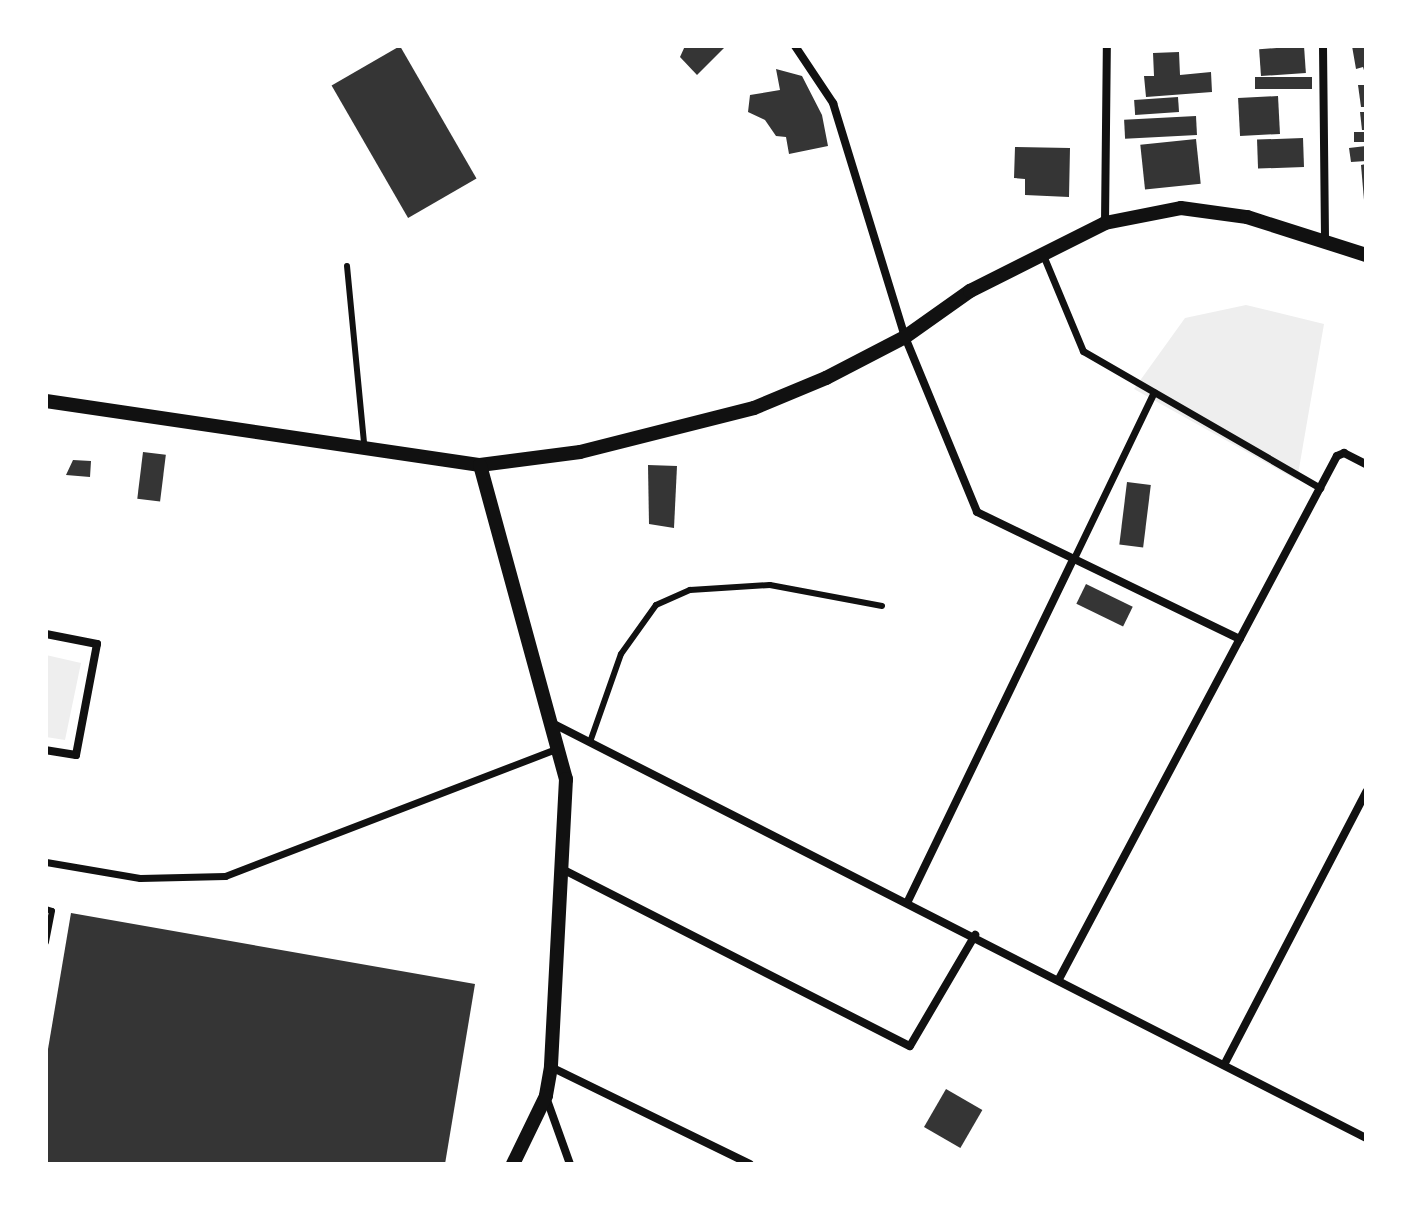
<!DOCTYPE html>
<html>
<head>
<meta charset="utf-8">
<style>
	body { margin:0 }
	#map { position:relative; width:1412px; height:1210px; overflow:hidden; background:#fff; font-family:"Open Sans",sans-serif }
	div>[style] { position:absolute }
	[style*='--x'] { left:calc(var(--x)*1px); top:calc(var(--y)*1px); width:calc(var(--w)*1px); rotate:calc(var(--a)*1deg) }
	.green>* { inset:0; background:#eee }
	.building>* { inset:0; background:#353535; transform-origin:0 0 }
	.service>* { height:6px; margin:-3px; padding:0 3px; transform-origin:3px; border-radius:3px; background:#111 }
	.pedestrian>* { height:7px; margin:-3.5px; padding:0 3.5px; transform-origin:3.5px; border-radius:3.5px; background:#111 }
	.minor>* { height:8px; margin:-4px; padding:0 4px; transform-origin:4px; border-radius:4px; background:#111 }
	.tertiary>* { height:14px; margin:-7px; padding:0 7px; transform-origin:7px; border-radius:7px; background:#111 }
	span { translate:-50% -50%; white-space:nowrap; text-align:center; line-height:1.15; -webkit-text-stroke:6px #fff; paint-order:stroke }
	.frame { position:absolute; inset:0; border:48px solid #fff; pointer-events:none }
</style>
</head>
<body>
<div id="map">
	<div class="green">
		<div style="clip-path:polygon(1246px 305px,1324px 324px,1297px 480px,1134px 389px,1185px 318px)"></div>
		<div style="clip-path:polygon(46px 655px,81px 663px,65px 740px,46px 737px)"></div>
	</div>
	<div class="building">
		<div style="left:400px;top:46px;width:153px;height:79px;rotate:60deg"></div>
		<div style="clip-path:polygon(685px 46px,726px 46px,697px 75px,680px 57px)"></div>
		<div style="left:1304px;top:46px;width:27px;height:45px;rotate:86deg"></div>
		<div style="clip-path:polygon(1352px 46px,1366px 46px,1366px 77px,1363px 67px,1356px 69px)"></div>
		<div style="clip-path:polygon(1179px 52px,1180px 75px,1211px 72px,1212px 92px,1146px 97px,1144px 76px,1154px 76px,1153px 53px)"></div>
		<div style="clip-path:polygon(776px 69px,802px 76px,822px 115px,828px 146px,789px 154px,786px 137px,776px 136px,765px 120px,748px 112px,750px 95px,780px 90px)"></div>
		<div style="left:1312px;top:77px;width:12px;height:57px;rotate:90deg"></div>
		<div style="clip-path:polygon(1358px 85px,1366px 85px,1366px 107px,1361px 107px)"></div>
		<div style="left:1278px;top:96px;width:38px;height:40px;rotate:87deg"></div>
		<div style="left:1178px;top:97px;width:15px;height:44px;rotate:86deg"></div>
		<div style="clip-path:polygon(1360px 112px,1366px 112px,1366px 130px,1362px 130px)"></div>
		<div style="left:1196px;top:116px;width:19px;height:72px;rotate:87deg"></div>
		<div style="left:1366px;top:132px;width:10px;height:12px;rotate:90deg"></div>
		<div style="left:1303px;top:138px;width:29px;height:46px;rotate:88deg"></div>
		<div style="left:1196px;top:139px;width:45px;height:56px;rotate:84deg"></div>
		<div style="clip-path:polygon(1366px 146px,1366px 161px,1351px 162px,1349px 148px)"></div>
		<div style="clip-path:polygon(1015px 147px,1070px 148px,1069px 197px,1025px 195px,1025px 179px,1014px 178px)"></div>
		<div style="clip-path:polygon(1366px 164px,1366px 200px,1364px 200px,1361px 165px)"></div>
		<div style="left:143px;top:452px;width:23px;height:47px;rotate:7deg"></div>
		<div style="clip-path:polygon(73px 460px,91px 461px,90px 477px,66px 475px)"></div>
		<div style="clip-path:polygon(648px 465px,677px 466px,674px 528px,649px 524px)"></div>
		<div style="left:1127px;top:482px;width:24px;height:63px;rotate:7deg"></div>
		<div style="left:1086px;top:584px;width:52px;height:22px;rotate:26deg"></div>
		<div style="clip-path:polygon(71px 913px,475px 984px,445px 1164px,46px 1164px,46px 1061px)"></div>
		<div style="left:946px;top:1089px;width:42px;height:44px;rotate:30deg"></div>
	</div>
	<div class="service">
		<div style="--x:347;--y:266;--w:179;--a:84.5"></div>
		<div style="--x:590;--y:742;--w:93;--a:-70.6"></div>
		<div style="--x:621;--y:654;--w:60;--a:-54.5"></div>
		<div style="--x:656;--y:605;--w:37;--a:-24"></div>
		<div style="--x:690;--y:590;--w:80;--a:-3.6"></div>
		<div style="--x:770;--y:585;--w:114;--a:10.6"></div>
		<div style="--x:46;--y:909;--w:6;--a:18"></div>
		<div style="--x:52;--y:911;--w:32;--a:101"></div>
	</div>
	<div class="pedestrian">
		<div style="--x:1043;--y:255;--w:104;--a:67.4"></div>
		<div style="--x:1083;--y:351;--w:274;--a:30"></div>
		<div style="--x:1074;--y:558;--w:184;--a:-64.3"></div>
		<div style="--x:46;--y:862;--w:95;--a:9.7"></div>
		<div style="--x:140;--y:878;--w:85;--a:-1.3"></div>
		<div style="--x:225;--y:876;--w:357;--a:-21"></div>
	</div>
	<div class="minor">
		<div style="--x:795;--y:46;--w:69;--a:56.3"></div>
		<div style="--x:833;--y:103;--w:245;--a:72.9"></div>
		<div style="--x:905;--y:337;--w:189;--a:67.6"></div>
		<div style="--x:977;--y:512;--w:292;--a:25.8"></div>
		<div style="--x:1323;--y:46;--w:195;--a:89.4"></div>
		<div style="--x:1105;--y:223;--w:177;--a:-89.4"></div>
		<div style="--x:46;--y:634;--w:52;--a:11.1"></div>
		<div style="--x:97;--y:644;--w:113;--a:100.7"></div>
		<div style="--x:76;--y:755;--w:30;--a:-171"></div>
		<div style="--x:550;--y:722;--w:916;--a:27.01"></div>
		<div style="--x:564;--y:870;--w:388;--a:27"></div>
		<div style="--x:910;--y:1046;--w:129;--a:-59.6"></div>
		<div style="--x:908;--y:901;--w:381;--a:-64.2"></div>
		<div style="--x:1059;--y:979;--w:592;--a:-62.01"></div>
		<div style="--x:1337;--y:456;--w:8;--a:-23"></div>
		<div style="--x:1344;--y:453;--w:25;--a:27"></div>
		<div style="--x:1224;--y:1065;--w:308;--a:-62.5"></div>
		<div style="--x:551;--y:1067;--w:221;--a:26"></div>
		<div style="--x:546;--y:1097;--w:71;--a:70.3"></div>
	</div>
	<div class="tertiary">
		<div style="--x:46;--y:401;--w:439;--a:8.4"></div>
		<div style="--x:480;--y:465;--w:101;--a:-7.4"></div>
		<div style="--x:580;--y:452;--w:179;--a:-14.2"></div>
		<div style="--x:754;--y:408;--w:78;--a:-22.6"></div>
		<div style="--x:826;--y:378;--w:89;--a:-27.4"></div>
		<div style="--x:905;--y:337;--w:80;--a:-35.3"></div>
		<div style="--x:970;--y:291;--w:151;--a:-26.7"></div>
		<div style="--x:1105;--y:223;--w:77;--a:-11.2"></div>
		<div style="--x:1181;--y:208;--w:67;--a:7.8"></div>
		<div style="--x:1247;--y:217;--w:125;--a:17.7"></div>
		<div style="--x:480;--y:465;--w:326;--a:74.7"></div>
		<div style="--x:566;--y:779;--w:288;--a:93"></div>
		<div style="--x:551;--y:1067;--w:29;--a:100"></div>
		<div style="--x:546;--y:1096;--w:76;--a:115.9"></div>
	</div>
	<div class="frame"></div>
</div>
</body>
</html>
